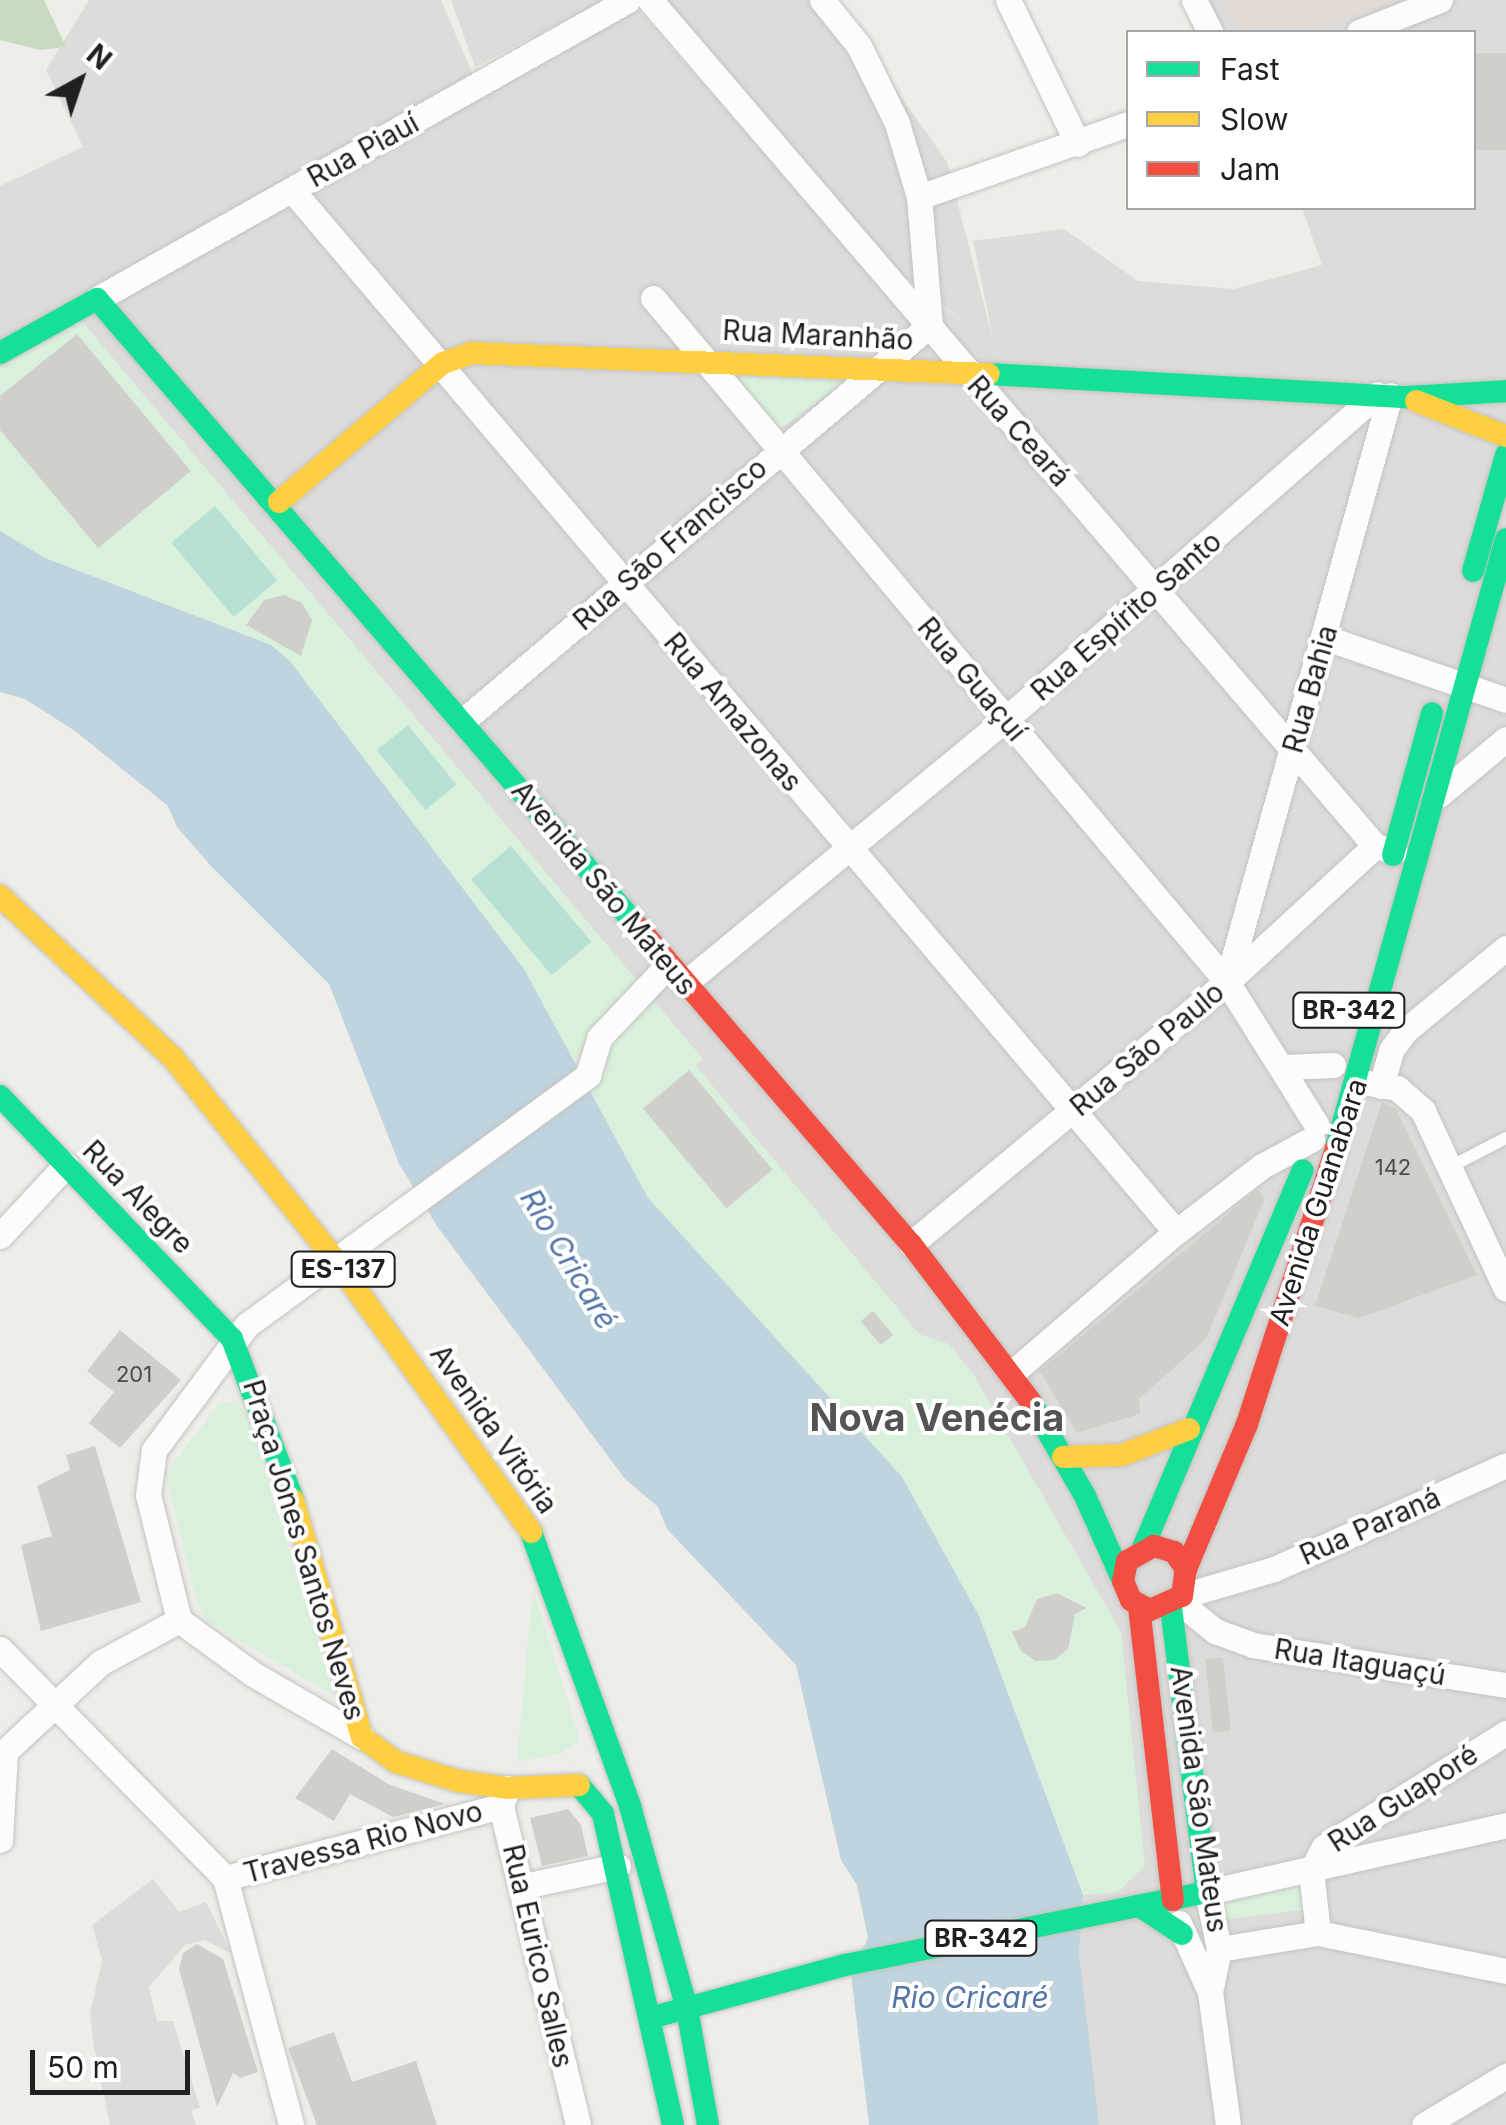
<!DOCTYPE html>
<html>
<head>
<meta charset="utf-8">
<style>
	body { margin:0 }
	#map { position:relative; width:1506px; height:2125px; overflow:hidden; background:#eeede9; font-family:Inter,sans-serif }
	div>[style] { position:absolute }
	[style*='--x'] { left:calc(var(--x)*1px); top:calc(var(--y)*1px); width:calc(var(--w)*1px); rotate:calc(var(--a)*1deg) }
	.residential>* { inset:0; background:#dddcda }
	.religious>* { inset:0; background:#dcdcda }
	.military>* { inset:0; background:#e3dcd6 }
	.forest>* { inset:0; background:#c8dac0 }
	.park>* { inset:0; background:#d9f1dc; transform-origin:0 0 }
	.pitch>* { inset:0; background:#b8e1d4; transform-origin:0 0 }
	.water>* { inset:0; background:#bfd4de }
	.building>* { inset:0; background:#d1cfcc; transform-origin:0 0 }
	.roads { filter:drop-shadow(0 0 2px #c4c3c1) drop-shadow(0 0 2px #c4c3c1) }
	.lane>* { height:12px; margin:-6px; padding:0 6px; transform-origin:6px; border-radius:6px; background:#fcfcfc }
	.street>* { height:25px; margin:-12.5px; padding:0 12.5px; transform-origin:12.5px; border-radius:12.5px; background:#fcfcfc }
	.fast>* { height:22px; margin:-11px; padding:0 11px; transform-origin:11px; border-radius:11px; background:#16e098 }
	.slow>* { height:22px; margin:-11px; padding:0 11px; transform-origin:11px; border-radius:11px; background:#ffcf43 }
	.jam>* { height:22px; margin:-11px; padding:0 11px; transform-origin:11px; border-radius:11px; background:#f24e42 }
	span { translate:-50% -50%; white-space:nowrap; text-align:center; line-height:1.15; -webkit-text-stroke:8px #fff; paint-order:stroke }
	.number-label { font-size:22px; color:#4c4c4b }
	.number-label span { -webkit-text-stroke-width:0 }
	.shield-label span { padding:2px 8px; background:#fff; border:2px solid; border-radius:8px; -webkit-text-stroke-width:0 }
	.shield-label { font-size:25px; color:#202020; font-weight:700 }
	.street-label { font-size:28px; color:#202020 }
	.water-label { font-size:30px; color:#5375a8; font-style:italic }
	.district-label { font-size:38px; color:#535353; font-weight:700 }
	.legend { position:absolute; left:1126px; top:30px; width:350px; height:180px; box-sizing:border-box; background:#fff; border:2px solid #a6a6a6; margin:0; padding:12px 18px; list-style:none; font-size:30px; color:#202020 }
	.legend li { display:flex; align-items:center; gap:20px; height:50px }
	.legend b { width:50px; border:2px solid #a6a6a6 }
	.north { position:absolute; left:30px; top:30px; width:100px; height:100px; -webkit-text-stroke:8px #fff; paint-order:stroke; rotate:40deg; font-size:28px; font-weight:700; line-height:40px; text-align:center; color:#202020 }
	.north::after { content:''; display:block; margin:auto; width:35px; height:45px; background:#202020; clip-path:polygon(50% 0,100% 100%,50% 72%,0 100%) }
	.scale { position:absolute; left:30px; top:2050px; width:160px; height:45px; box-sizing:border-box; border:5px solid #202020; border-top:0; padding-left:12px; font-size:30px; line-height:35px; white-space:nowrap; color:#202020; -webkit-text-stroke:8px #fff; paint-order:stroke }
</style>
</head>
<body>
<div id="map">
	<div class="residential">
		<div style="clip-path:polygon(89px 0,441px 0,473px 75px,629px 0,832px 228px,971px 327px,839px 227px,637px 0,833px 0,947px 162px,994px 343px,973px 241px,1064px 229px,1138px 281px,1234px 289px,1322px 265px,1302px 208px,1474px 208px,1474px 32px,1215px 32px,1202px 0,1506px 0,1506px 2125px,994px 2125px,943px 1819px,456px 1068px,0 634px,0 186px,83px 147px,46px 70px)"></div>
		<div style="clip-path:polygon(451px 0,605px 0,475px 67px)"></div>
	</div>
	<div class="religious">
		<div style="clip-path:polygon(1484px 1095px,1493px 1110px,1506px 1104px,1506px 1206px,1492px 1213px,1445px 1111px)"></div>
		<div style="clip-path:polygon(153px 1879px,179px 1912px,206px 1902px,231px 1953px,204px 1940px,185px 1945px,149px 1987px,157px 2021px,173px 2021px,200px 2108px,191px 2110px,196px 2125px,110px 2125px,94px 2046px,90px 2014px,102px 1960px,92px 1925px)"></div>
	</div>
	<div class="military">
		<div style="clip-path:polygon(1224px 0,1395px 0,1307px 32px,1242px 32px)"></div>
	</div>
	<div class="forest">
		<div style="clip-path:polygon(0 0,44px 0,66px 47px,40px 50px,0 40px)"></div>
	</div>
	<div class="park">
		<div style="clip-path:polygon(80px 319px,703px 1059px,696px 1066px,919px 1334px,949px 1344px,973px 1374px,1121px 1632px,1145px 1866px,1118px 1892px,1083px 1895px,979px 1616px,902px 1477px,648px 1198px,271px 645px,45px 558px,0 531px,0 367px)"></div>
		<div style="clip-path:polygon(730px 373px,849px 378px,776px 432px)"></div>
		<div style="clip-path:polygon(237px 1400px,251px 1425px,334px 1696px,207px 1621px,197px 1604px,165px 1474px,219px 1404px)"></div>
		<div style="clip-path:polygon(533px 1588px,580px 1741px,561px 1753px,517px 1762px)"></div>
		<div style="left:1309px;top:1883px;width:26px;height:90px;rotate:83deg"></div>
	</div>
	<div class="pitch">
		<div style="left:215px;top:506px;width:97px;height:57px;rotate:50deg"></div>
		<div style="left:408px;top:725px;width:77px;height:40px;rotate:51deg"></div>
		<div style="left:511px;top:846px;width:125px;height:52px;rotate:50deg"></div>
	</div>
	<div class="water">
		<div style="clip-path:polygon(0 531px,45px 558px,271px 645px,289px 660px,524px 969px,648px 1198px,902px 1477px,979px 1616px,1083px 1895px,1079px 1953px,1099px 2125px,869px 2125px,851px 1974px,868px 1938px,857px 1885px,841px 1860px,796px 1665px,667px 1529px,658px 1507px,625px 1479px,437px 1226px,399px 1164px,329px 984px,211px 866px,177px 827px,168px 806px,75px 731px,25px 699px,0 692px)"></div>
	</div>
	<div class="building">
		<div style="left:1506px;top:53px;width:97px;height:32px;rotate:90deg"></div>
		<div style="clip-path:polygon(77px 334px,191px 471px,98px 548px,0 430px,0 396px)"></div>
		<div style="clip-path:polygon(284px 595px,302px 603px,312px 620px,301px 656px,246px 625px,264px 600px)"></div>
		<div style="left:689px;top:1070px;width:130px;height:60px;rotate:50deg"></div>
		<div style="clip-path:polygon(1382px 1102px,1396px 1109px,1477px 1275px,1359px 1318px,1315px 1306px)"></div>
		<div style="clip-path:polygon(1257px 1190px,1265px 1198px,1206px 1339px,1139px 1399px,1140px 1414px,1077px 1433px,1040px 1371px)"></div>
		<div style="left:873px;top:1311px;width:31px;height:16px;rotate:50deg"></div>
		<div style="clip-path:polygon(120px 1330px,181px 1380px,120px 1448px,89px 1423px,114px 1392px,87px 1371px)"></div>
		<div style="clip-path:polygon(95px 1446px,141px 1602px,41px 1631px,21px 1545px,52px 1536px,37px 1486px,70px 1470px,66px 1455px)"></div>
		<div style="clip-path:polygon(1057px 1593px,1087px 1608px,1075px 1614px,1068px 1649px,1054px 1660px,1036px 1661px,1021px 1651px,1012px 1632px,1025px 1627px,1037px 1599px)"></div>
		<div style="left:1223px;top:1657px;width:74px;height:18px;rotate:84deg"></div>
		<div style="clip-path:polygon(332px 1749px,388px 1784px,445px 1804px,393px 1817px,350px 1794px,334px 1821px,295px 1798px)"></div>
		<div style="clip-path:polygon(568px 1809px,581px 1825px,588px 1856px,542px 1866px,530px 1818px)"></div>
		<div style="clip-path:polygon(197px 1944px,223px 1959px,258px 2072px,240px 2078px,233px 2073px,217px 2107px,179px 1969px,183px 1953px)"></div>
		<div style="clip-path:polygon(334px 2032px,352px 2082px,416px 2061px,437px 2125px,317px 2125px,288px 2048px)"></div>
	</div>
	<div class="roads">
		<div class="lane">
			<div style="--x:1450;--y:1167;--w:63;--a:-27.4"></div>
		</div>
		<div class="street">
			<div style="--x:650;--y:0;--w:1114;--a:49.4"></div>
			<div style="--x:1375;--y:846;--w:20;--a:15"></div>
			<div style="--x:1008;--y:0;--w:160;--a:64.1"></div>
			<div style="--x:1194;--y:0;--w:36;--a:63"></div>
			<div style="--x:1359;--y:32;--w:87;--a:-21.6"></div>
			<div style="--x:292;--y:190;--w:1366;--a:49.69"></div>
			<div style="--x:919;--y:197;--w:221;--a:-19.3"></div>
			<div style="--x:653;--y:298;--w:893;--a:50"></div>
			<div style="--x:1227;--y:982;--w:168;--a:57.9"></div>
			<div style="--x:97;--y:299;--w:609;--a:-29.38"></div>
			<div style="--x:1326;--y:638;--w:190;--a:19"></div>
			<div style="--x:464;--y:720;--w:611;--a:-40.29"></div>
			<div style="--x:930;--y:325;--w:128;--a:-94.9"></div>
			<div style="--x:919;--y:197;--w:77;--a:-106.6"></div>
			<div style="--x:897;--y:123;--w:86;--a:-116.3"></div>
			<div style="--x:859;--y:46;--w:59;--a:-128.8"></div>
			<div style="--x:1439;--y:795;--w:87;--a:-39.9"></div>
			<div style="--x:1227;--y:982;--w:609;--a:-74.48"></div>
			<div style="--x:684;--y:984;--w:417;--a:-39.5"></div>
			<div style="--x:1006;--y:719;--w:493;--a:-41.2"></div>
			<div style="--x:1284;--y:1067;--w:49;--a:-2.3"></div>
			<div style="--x:1357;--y:1081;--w:41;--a:9.9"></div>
			<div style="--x:1397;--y:1088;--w:35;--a:41"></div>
			<div style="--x:1423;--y:1111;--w:196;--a:65"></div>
			<div style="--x:1381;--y:1086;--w:37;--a:-74"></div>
			<div style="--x:1391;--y:1050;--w:25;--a:-53"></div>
			<div style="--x:1406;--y:1030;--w:129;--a:-39.4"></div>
			<div style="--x:0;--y:1236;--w:97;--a:-47.1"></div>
			<div style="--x:911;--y:1244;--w:410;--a:-39.7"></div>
			<div style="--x:1227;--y:982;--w:201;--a:-42.6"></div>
			<div style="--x:1013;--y:1372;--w:215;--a:-40.7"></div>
			<div style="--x:1176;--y:1232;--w:108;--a:-37.5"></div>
			<div style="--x:1262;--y:1166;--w:57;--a:-28.4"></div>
			<div style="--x:1182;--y:1596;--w:96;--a:-16.4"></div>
			<div style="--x:1274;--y:1569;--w:254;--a:-24.1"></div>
			<div style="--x:1178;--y:1601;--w:48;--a:39"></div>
			<div style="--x:1215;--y:1631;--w:40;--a:20.2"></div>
			<div style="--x:1253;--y:1645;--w:256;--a:9"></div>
			<div style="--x:0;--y:1649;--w:321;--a:45.5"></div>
			<div style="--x:225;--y:1878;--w:256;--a:75"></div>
			<div style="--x:362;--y:1737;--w:126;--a:-150"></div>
			<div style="--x:253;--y:1674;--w:92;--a:-143.9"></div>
			<div style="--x:179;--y:1620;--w:129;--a:-103.9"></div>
			<div style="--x:148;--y:1495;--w:45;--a:-82.4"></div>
			<div style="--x:154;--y:1450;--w:156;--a:-53.4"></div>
			<div style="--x:247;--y:1325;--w:423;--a:-36.2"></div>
			<div style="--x:588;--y:1075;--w:39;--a:-73"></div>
			<div style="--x:599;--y:1038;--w:100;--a:-46.6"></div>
			<div style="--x:0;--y:1756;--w:137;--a:-42.9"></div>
			<div style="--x:100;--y:1663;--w:90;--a:-28.6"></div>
			<div style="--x:507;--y:1788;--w:19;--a:108"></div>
			<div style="--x:501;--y:1806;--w:328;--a:76.4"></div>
			<div style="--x:0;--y:1840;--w:89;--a:-86.8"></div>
			<div style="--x:225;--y:1878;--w:285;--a:-14.6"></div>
			<div style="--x:524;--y:1886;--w:96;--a:-12"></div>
			<div style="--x:1179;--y:1923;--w:76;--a:65.8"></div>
			<div style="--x:1210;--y:1992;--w:134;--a:82.3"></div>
			<div style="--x:1318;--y:1933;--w:62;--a:-96.4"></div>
			<div style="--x:1311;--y:1871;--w:27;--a:-62"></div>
			<div style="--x:1324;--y:1847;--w:215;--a:-32.1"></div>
			<div style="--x:1219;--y:1949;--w:100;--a:-9.2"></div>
			<div style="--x:1318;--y:1933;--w:192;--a:11.4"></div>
			<div style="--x:1210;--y:1992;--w:44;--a:-78.2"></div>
			<div style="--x:1219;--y:1949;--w:58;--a:-101.9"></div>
			<div style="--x:1207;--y:1892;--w:306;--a:-12.6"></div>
			<div style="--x:1424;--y:2125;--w:96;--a:-30.9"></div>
		</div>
		<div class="fast">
			<div style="--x:0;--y:353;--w:111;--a:-29.1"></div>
			<div style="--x:97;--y:299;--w:829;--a:49.26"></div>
			<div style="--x:989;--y:374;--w:418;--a:3.2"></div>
			<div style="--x:1406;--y:397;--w:100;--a:-3.4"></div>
			<div style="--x:1473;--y:571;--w:121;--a:-74.1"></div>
			<div style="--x:1393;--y:855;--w:147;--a:-74.6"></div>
			<div style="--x:0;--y:1096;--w:336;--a:46.3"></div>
			<div style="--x:232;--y:1339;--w:172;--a:69.2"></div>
			<div style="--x:1336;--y:1148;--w:632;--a:-74.4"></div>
			<div style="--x:1030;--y:1401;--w:110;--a:59.9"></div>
			<div style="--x:1085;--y:1496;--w:93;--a:65.9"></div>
			<div style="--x:531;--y:1532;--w:291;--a:70.1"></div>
			<div style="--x:630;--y:1806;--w:211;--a:74.3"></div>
			<div style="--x:687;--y:2009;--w:118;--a:79.7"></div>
			<div style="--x:1143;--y:1548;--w:410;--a:-67.1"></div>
			<div style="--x:579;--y:1785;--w:38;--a:50"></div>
			<div style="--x:603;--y:1814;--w:319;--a:77.3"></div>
			<div style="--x:1141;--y:1907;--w:49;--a:33.4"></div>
			<div style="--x:650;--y:2018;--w:202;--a:-15.2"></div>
			<div style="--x:845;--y:1965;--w:369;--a:-11.4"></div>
			<div style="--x:1207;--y:1892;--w:288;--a:-97.2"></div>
		</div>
		<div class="slow">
			<div style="--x:1416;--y:401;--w:97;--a:21.3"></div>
			<div style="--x:279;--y:502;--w:215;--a:-40.3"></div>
			<div style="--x:443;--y:363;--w:31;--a:-19"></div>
			<div style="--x:472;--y:353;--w:517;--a:2.33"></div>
			<div style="--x:0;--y:896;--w:237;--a:43.1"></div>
			<div style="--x:173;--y:1058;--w:255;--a:51.2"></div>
			<div style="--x:333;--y:1257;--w:339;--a:54.2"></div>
			<div style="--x:1063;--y:1457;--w:59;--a:-1.9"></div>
			<div style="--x:1122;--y:1455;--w:72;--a:-21.2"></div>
			<div style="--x:293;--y:1500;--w:247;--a:73.8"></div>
			<div style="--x:362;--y:1737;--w:42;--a:36.3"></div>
			<div style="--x:396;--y:1762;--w:65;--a:17"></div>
			<div style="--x:458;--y:1781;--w:49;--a:8.1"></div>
			<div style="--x:507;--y:1788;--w:72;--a:-2.4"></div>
		</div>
		<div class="jam">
			<div style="--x:638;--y:927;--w:418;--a:49.3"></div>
			<div style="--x:911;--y:1244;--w:197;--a:52.8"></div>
			<div style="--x:1186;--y:1569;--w:21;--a:-125"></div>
			<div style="--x:1174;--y:1552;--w:21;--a:-163"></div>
			<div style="--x:1154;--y:1546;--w:31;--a:151"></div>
			<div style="--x:1127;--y:1561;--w:20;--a:101"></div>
			<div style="--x:1123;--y:1581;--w:21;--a:67"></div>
			<div style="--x:1131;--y:1600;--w:21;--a:28"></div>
			<div style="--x:1150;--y:1610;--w:35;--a:-24"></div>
			<div style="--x:1182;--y:1596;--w:27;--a:-82"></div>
			<div style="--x:1186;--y:1569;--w:157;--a:-67.2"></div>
			<div style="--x:1247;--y:1424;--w:290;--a:-72.1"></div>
			<div style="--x:1139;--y:1607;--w:295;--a:83.4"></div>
		</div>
	</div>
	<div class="number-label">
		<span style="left:1393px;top:1168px">142</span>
		<span style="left:134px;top:1375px">201</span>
	</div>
	<div class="shield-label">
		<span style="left:1349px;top:1010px">BR-342</span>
		<span style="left:343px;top:1269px">ES-137</span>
		<span style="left:981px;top:1938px">BR-342</span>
	</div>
	<div class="street-label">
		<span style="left:363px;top:150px;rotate:-29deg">Rua Piauí</span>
		<span style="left:818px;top:335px;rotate:3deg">Rua Maranhão</span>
		<span style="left:1019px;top:431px;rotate:48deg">Rua Ceará</span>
		<span style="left:670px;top:544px;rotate:-41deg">Rua São Francisco</span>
		<span style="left:1126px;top:616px;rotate:-41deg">Rua Espírito Santo</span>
		<span style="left:972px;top:679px;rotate:50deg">Rua Guaçuí</span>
		<span style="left:1310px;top:689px;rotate:-74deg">Rua Bahia</span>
		<span style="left:733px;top:712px;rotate:50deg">Rua Amazonas</span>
		<span style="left:604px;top:888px;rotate:50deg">Avenida São Mateus</span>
		<span style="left:1147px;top:1049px;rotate:-40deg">Rua São Paulo</span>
		<span style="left:138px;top:1197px;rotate:46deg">Rua Alegre</span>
		<span style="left:1318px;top:1202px;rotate:-72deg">Avenida Guanabara</span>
		<span style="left:494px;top:1429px;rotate:55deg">Avenida Vitória</span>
		<span style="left:1370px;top:1526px;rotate:-24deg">Rua Paraná</span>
		<span style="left:304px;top:1550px;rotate:73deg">Praça Jones Santos Neves</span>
		<span style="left:1360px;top:1662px;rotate:9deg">Rua Itaguaçú</span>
		<span style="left:1403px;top:1798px;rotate:-33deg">Rua Guaporé</span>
		<span style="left:1199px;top:1799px;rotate:82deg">Avenida São Mateus</span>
		<span style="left:363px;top:1842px;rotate:-15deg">Travessa Rio Novo</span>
		<span style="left:538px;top:1956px;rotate:77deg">Rua Eurico Salles</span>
	</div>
	<div class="water-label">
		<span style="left:569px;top:1259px;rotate:59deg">Rio Cricaré</span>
		<span style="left:970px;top:1997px">Rio Cricaré</span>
	</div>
	<div class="district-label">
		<span style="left:937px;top:1418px">Nova Venécia</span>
	</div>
	<ul class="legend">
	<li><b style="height:12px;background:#16e098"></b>Fast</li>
	<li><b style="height:12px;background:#ffcf43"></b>Slow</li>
	<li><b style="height:12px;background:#f24e42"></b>Jam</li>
	</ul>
	<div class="north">N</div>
	<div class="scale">50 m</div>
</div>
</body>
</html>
